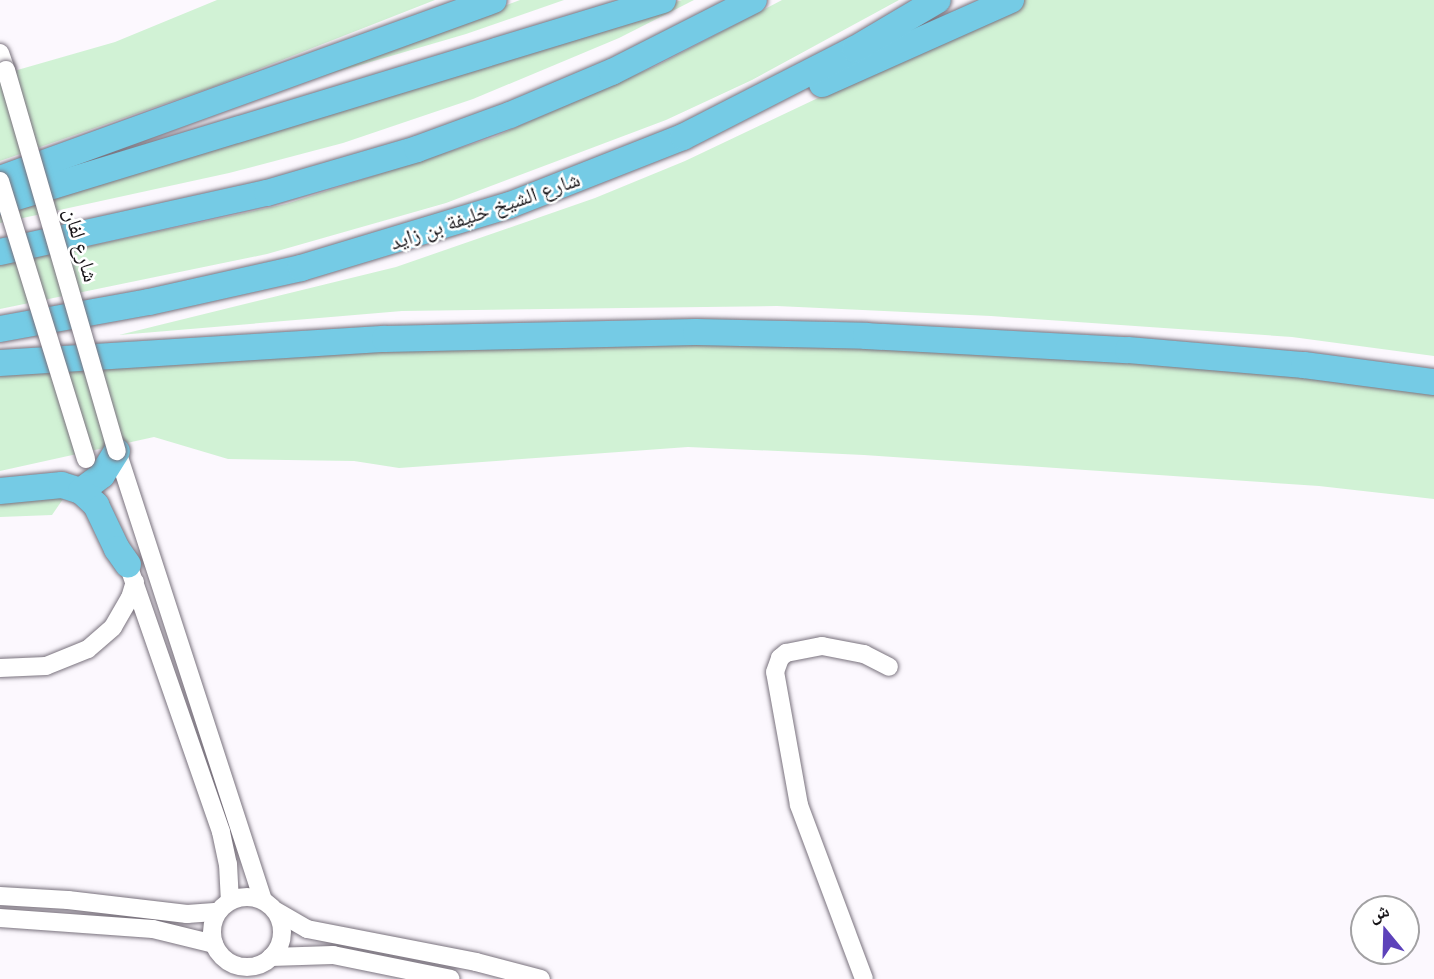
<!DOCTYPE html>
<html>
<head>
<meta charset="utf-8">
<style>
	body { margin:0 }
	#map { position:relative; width:1434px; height:979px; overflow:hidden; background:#fcf8fe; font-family:"PT Sans","Noto Naskh Arabic",sans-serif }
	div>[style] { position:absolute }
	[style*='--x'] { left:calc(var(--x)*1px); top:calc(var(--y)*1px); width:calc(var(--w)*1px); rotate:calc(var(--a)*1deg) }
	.green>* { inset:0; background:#d1f2d5 }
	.roads { filter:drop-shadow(0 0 2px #79727d) drop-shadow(0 0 2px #79727d) }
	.minor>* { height:18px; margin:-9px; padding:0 9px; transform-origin:9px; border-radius:9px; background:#fff }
	.minor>.ring { margin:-9px; padding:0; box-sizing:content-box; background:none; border:18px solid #fff; border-radius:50% }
	.highway>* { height:26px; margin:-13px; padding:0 13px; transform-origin:13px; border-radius:13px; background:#75cbe5 }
	.bridges { filter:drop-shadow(0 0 2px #79727d) drop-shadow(0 0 2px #79727d) }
	.minor-bridge>* { height:18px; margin:-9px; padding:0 9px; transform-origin:9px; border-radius:9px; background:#fff }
	span { translate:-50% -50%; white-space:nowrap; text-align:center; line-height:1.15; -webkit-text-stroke:5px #fff; paint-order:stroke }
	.street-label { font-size:21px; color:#171418 }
	.north { position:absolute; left:1350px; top:895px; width:70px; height:70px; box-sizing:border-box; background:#fff; border:2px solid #a2a1a3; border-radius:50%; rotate:341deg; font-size:19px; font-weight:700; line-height:28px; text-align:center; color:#171418 }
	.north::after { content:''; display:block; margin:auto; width:24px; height:32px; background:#5d42ba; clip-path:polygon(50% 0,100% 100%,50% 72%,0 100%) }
</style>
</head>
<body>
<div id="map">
	<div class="green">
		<div style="clip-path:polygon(217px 0,435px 0,213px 87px,0 161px,0 75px,115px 42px)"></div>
		<div style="clip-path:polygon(520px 0,564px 0,466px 34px,302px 82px)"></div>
		<div style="clip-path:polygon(682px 0,694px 0,619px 38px,473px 99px,343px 143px,229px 173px,0 223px,0 212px)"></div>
		<div style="clip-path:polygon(782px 0,899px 0,752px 80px,666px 120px,446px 203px,267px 254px,0 309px,0 265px,286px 204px,494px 137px,658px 65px)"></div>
		<div style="clip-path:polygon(1025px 0,1434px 0,1434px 356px,1292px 337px,991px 316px,777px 306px,402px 311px,119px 335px,396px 267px,595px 198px,685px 161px)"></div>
		<div style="clip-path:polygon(686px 341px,1141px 361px,1434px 391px,1434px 499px,1319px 486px,864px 455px,688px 447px,399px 468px,354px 461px,228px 459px,154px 437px,0 471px,0 368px,169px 353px)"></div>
		<div style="clip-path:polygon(53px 497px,63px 499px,52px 515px,0 517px,0 501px)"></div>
	</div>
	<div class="roads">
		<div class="minor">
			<div style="--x:0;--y:53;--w:18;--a:71"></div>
			<div style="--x:117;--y:451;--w:472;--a:72"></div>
			<div style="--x:125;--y:556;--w:292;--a:70.8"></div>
			<div style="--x:221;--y:832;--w:33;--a:78"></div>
			<div style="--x:228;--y:864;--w:37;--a:87"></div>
			<div style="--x:0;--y:668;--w:46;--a:-2.5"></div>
			<div style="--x:46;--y:666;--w:45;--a:-22"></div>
			<div style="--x:88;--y:649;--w:33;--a:-41"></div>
			<div style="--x:113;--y:627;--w:34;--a:-60"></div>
			<div style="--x:130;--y:598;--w:17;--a:-73"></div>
			<div style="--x:0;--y:896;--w:68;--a:3.4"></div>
			<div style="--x:68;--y:900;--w:120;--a:6.7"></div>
			<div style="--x:187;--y:914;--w:31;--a:-4"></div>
			<div class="ring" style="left:212px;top:897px;width:52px;height:52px"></div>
			<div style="--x:276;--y:911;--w:36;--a:30"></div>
			<div style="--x:307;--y:929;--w:172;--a:11"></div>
			<div style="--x:476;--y:962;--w:67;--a:14.7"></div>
			<div style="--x:0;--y:918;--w:153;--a:4.1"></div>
			<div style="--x:153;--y:929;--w:63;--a:13.8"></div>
			<div style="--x:271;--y:957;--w:62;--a:-1.8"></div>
			<div style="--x:333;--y:955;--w:120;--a:11.5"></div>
			<div style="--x:864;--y:979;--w:186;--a:-110.5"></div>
			<div style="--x:799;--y:805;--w:135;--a:-100.2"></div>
			<div style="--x:775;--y:672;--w:15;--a:-70"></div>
			<div style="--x:780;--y:658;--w:8;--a:-40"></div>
			<div style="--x:786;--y:653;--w:37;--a:-11"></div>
			<div style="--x:822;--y:646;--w:43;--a:10.8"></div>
			<div style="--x:864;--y:654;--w:28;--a:27"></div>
		</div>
		<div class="highway">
			<div style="--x:822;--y:84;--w:207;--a:-24"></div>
			<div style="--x:0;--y:179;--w:525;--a:-19.92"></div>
			<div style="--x:0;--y:202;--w:693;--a:-16.94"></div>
			<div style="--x:0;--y:252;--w:273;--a:-12.5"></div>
			<div style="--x:267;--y:193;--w:156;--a:-16.3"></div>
			<div style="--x:417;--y:149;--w:99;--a:-20.1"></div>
			<div style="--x:510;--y:115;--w:111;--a:-22.9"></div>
			<div style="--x:612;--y:72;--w:159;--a:-26.9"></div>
			<div style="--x:0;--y:329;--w:151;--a:-10.3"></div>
			<div style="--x:149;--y:302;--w:156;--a:-12.6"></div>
			<div style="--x:301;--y:268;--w:218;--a:-16.8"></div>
			<div style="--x:510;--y:205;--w:186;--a:-21.5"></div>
			<div style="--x:683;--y:137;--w:193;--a:-27.1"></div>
			<div style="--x:855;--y:49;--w:96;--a:-30.6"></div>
			<div style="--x:0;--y:363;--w:386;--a:-3.6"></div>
			<div style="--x:385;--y:339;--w:311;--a:-1.3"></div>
			<div style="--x:696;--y:332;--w:170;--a:1.3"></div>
			<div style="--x:866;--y:336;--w:262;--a:3.1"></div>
			<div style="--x:1128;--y:350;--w:177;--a:4.9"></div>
			<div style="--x:1304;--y:365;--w:131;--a:7.5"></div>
			<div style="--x:0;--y:491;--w:62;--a:-5.5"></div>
			<div style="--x:62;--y:485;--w:20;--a:18"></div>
			<div style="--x:81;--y:491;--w:21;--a:43"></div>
			<div style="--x:96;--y:505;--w:49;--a:64.5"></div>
			<div style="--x:117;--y:549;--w:19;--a:55"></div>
			<div style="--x:81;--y:491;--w:26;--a:-37"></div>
			<div style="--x:102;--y:475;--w:28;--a:-58"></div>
		</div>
	</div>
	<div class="bridges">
		<div class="minor-bridge">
			<div style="--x:6;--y:70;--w:397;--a:73.8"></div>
			<div style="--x:0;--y:181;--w:291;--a:72.8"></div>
		</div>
	</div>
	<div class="street-label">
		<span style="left:485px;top:211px;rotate:-19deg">شارع الشيخ خليفة بن زايد</span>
		<span style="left:81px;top:245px;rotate:74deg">شارع لفان</span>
	</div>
	<div class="north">ش</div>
</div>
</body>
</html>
